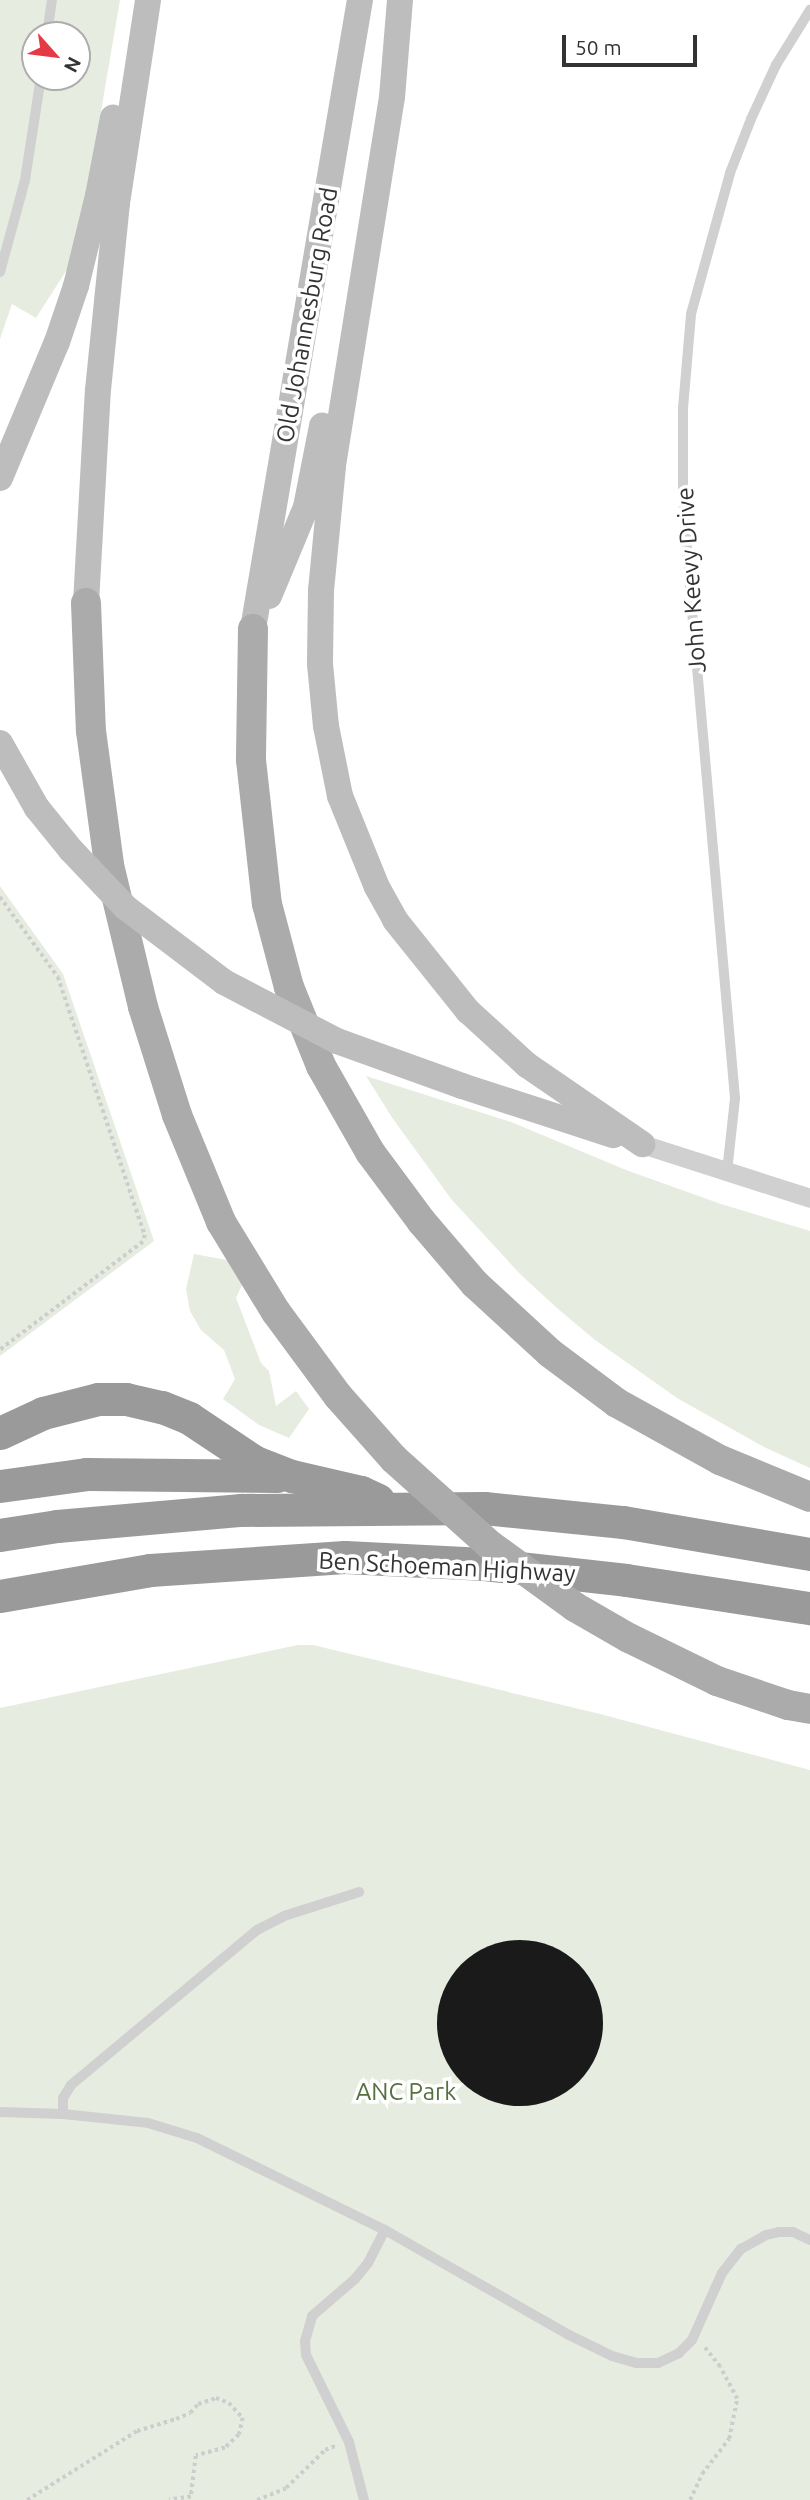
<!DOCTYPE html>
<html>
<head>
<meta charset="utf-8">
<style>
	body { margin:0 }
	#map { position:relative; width:810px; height:2500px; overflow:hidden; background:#fff; font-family:Ubuntu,sans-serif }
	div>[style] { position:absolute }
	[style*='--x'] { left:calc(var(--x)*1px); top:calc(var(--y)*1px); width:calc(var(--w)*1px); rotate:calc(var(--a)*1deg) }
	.green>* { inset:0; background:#e6ecdf }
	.building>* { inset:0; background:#1a1a1a }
	.round { border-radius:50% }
	.path>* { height:3.5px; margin-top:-1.75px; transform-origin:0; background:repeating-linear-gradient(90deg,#cdcdcd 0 3.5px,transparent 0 7px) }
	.lane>* { height:10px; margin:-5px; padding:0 5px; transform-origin:5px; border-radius:5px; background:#d0d0d0 }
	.street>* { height:19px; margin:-9.5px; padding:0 9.5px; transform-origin:9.5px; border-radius:9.5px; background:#d0d0d0 }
	.secondary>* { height:26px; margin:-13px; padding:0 13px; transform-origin:13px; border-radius:13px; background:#bdbdbd }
	.primary>* { height:30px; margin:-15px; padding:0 15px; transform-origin:15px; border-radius:15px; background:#ababab }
	.highway>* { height:33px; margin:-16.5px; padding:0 16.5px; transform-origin:16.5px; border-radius:16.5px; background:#9a9a9a }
	.secondary-bridge>* { height:26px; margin:-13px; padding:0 13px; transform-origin:13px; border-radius:13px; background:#bdbdbd }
	.primary-bridge>* { height:30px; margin:-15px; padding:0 15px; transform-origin:15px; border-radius:15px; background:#ababab }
	span { translate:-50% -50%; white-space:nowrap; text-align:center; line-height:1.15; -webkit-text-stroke:7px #fff; paint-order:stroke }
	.street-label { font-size:24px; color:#333 }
	.park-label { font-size:24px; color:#56703f }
	.north { position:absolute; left:21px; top:21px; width:70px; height:70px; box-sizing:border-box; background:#fff; border:2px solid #adadad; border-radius:50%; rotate:118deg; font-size:19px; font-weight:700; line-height:28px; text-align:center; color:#333 }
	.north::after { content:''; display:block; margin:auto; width:24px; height:32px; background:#e63946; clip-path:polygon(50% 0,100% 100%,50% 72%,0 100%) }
	.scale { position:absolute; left:562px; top:35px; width:135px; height:32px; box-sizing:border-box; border:4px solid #333; border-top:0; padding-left:9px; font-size:21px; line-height:24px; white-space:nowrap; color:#333; -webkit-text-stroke:5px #fff; paint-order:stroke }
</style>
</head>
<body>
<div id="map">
	<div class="green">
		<div style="clip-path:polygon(evenodd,0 0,120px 0,87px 193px,71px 263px,36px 318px,12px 304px,0 339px,0 0,35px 35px,77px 35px,77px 77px,35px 77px,35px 35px)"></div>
		<div style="clip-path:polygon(0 886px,63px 974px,154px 1241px,0 1356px)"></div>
		<div style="clip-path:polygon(366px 1076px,511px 1122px,626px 1170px,721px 1204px,810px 1231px,810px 1468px,764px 1447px,677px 1398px,595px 1340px,557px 1308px,520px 1274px,452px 1200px,393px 1119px)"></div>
		<div style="clip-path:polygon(194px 1254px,232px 1261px,247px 1274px,236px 1298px,261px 1363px,269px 1371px,276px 1406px,296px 1391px,309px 1409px,289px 1438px,259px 1425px,223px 1399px,235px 1379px,224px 1350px,201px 1330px,190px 1311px,186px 1289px)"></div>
		<div style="clip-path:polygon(298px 1645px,313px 1645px,600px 1714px,810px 1770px,810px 2500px,0 2500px,0 1708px)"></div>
	</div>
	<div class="building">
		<div class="round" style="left:437px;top:1940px;width:166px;height:166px"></div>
	</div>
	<div class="path">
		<div style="--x:0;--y:897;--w:99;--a:54.1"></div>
		<div style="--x:58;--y:977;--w:272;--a:71.4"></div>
		<div style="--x:145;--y:1235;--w:7;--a:106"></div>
		<div style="--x:143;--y:1242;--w:179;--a:142.9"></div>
		<div style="--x:27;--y:2500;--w:130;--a:-32.1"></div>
		<div style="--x:137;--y:2431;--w:41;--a:-17.1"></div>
		<div style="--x:176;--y:2419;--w:15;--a:-23"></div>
		<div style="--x:190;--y:2413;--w:12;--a:-48"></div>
		<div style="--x:198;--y:2404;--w:19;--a:-18"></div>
		<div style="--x:216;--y:2398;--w:14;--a:21"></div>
		<div style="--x:229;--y:2403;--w:21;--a:47"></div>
		<div style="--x:243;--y:2418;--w:17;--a:103"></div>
		<div style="--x:239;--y:2435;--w:19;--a:137"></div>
		<div style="--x:225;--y:2448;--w:30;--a:165"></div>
		<div style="--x:196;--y:2456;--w:41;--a:97"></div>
		<div style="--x:191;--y:2497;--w:22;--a:172"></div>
		<div style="--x:257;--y:2500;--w:31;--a:-22"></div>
		<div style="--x:286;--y:2488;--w:54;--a:-44.3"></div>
		<div style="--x:325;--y:2450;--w:14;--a:-21"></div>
		<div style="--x:690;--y:2500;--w:29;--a:-65"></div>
		<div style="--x:702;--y:2474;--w:44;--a:-52.4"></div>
		<div style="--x:729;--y:2439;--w:41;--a:-78.7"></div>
		<div style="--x:737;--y:2399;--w:36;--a:-118"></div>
		<div style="--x:720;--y:2367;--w:27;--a:-129"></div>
	</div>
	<div class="lane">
		<div style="--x:47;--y:35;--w:35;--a:-82"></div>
		<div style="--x:0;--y:272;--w:95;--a:-74.8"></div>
		<div style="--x:25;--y:180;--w:104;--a:-81.2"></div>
		<div style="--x:727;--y:1172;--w:74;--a:-83.8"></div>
		<div style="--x:735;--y:1098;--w:501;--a:-95.04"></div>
		<div style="--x:691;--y:599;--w:100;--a:-94.6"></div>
		<div style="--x:683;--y:499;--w:91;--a:-90"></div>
		<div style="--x:683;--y:408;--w:94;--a:-85.1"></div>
		<div style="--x:691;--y:314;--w:146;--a:-74.5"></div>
		<div style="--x:730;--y:173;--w:58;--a:-68.7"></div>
		<div style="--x:751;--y:119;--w:60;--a:-65.2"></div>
		<div style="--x:776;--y:65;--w:65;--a:-58.3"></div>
		<div style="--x:0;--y:2112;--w:63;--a:1.8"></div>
		<div style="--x:63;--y:2114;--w:85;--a:6"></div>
		<div style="--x:148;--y:2123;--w:51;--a:17"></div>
		<div style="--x:197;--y:2138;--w:209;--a:26.1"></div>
		<div style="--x:385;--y:2230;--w:212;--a:29.7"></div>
		<div style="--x:569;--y:2335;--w:48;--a:26"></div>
		<div style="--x:612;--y:2356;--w:25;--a:16"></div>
		<div style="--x:636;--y:2363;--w:22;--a:0"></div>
		<div style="--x:658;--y:2363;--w:23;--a:-25"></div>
		<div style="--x:679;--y:2353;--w:18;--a:-45"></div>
		<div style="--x:692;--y:2340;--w:73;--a:-65.9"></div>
		<div style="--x:722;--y:2273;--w:31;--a:-52"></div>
		<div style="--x:741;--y:2249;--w:29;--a:-29"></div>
		<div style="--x:766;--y:2235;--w:13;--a:-13"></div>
		<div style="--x:779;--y:2232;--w:14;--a:0"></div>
		<div style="--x:793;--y:2232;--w:19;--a:25"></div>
		<div style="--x:63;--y:2114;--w:16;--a:-90"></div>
		<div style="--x:63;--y:2098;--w:15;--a:-58"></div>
		<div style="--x:71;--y:2085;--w:242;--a:-39.8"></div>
		<div style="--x:257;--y:1930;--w:30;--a:-27"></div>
		<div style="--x:284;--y:1916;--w:79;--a:-17.7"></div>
		<div style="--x:364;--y:2500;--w:60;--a:-104.5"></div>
		<div style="--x:349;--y:2442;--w:97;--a:-116.3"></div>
		<div style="--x:306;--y:2355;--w:14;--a:-94"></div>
		<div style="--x:305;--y:2341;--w:26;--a:-74"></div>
		<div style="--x:312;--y:2316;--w:57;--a:-40.7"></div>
		<div style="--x:355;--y:2279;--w:21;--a:-51"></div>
		<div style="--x:368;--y:2263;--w:37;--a:-63"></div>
	</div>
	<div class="street">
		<div style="--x:642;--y:1144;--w:176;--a:17.8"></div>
	</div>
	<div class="secondary">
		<div style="--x:400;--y:0;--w:97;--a:94.7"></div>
		<div style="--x:392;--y:97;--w:374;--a:99.1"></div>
		<div style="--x:333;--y:466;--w:125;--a:95.5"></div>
		<div style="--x:321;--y:590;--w:74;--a:90.8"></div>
		<div style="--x:320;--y:664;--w:62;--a:84.5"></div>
		<div style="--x:326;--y:726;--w:71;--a:78.7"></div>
		<div style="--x:340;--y:796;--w:98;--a:67.9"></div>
		<div style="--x:377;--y:887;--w:38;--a:61"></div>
		<div style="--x:395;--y:920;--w:117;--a:51.3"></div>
		<div style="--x:468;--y:1011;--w:80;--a:42.5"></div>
		<div style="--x:527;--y:1065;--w:140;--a:34.5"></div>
		<div style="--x:0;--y:478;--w:147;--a:-67.3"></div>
		<div style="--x:57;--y:342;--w:59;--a:-71.3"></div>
		<div style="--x:76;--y:286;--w:93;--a:-76.3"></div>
		<div style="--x:98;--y:196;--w:80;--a:-79.2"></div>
		<div style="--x:269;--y:596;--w:96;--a:-67.4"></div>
		<div style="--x:306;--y:507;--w:83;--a:-78.8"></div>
		<div style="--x:86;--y:603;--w:213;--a:-86.8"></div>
		<div style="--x:98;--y:390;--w:188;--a:-84.2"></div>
		<div style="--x:117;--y:203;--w:205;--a:-81.3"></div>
		<div style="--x:253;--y:629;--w:638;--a:-80.35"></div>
		<div style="--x:0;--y:743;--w:75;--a:60.4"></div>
		<div style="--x:37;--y:808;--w:54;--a:51"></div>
		<div style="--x:462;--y:1086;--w:159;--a:18"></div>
	</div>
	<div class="primary">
		<div style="--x:86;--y:603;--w:128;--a:87.8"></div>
		<div style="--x:91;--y:731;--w:135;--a:82.3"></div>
		<div style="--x:109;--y:865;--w:146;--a:76.5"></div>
		<div style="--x:143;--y:1007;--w:113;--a:72.5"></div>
		<div style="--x:177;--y:1115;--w:116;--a:67.6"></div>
		<div style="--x:221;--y:1222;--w:105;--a:58.6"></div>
		<div style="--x:276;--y:1312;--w:104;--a:53.6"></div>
		<div style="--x:338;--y:1396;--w:84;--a:48.4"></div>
		<div style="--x:253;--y:629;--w:131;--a:90.9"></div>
		<div style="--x:251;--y:760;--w:145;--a:83.7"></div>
		<div style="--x:267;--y:904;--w:86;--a:75.2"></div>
		<div style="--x:289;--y:987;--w:85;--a:67.9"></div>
		<div style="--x:321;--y:1066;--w:99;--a:60.3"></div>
		<div style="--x:370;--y:1152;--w:87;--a:53.4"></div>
		<div style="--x:422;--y:1222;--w:82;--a:49.5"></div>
		<div style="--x:475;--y:1284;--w:102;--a:42.6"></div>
		<div style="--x:550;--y:1353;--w:84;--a:36.7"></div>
		<div style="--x:617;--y:1403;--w:118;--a:29"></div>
		<div style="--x:720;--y:1460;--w:97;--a:22.3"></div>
		<div style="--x:788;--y:1705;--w:22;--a:10"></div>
	</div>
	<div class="highway">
		<div style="--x:0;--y:1433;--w:47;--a:-24.9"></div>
		<div style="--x:43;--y:1413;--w:57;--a:-14.3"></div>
		<div style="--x:98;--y:1399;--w:28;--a:0"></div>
		<div style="--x:126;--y:1399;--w:37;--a:13"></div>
		<div style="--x:162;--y:1407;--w:29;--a:22"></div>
		<div style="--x:189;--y:1418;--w:79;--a:33.7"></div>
		<div style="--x:255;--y:1462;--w:40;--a:21"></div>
		<div style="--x:292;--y:1476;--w:71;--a:13.1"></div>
		<div style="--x:361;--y:1492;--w:19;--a:25"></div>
		<div style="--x:0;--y:1486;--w:87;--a:-7.9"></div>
		<div style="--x:86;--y:1474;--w:191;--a:0.6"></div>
		<div style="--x:0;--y:1535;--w:58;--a:-9"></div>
		<div style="--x:57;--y:1526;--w:185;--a:-5"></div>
		<div style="--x:241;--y:1510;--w:243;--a:-0.5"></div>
		<div style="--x:484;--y:1508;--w:140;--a:5.8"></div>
		<div style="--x:623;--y:1522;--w:190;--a:9.7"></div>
		<div style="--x:0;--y:1596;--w:152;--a:-9.8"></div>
		<div style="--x:150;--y:1570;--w:195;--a:-3.8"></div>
		<div style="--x:345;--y:1557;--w:139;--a:2.9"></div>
		<div style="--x:484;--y:1564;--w:143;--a:6.4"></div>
		<div style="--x:626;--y:1580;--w:186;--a:8.7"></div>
	</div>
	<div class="secondary-bridge">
		<div style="--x:71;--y:850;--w:79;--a:46.5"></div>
		<div style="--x:125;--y:907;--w:124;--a:37.1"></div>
		<div style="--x:224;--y:982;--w:127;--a:27.6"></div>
		<div style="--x:337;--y:1041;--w:133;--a:19.8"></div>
	</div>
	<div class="primary-bridge">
		<div style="--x:394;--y:1459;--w:129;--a:41.9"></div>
		<div style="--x:490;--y:1545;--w:105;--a:36.1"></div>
		<div style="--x:575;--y:1607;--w:62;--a:29.9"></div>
		<div style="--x:629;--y:1638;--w:98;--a:26"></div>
		<div style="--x:717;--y:1681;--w:75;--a:18.7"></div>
	</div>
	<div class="street-label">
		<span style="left:307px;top:315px;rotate:-80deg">Old Johannesburg Road</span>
		<span style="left:691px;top:580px;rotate:-94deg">John Keevy Drive</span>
		<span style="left:447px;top:1567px;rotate:3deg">Ben Schoeman Highway</span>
	</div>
	<div class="park-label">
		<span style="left:406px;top:2092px">ANC Park</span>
	</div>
	<div class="north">N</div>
	<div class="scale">50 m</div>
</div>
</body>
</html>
